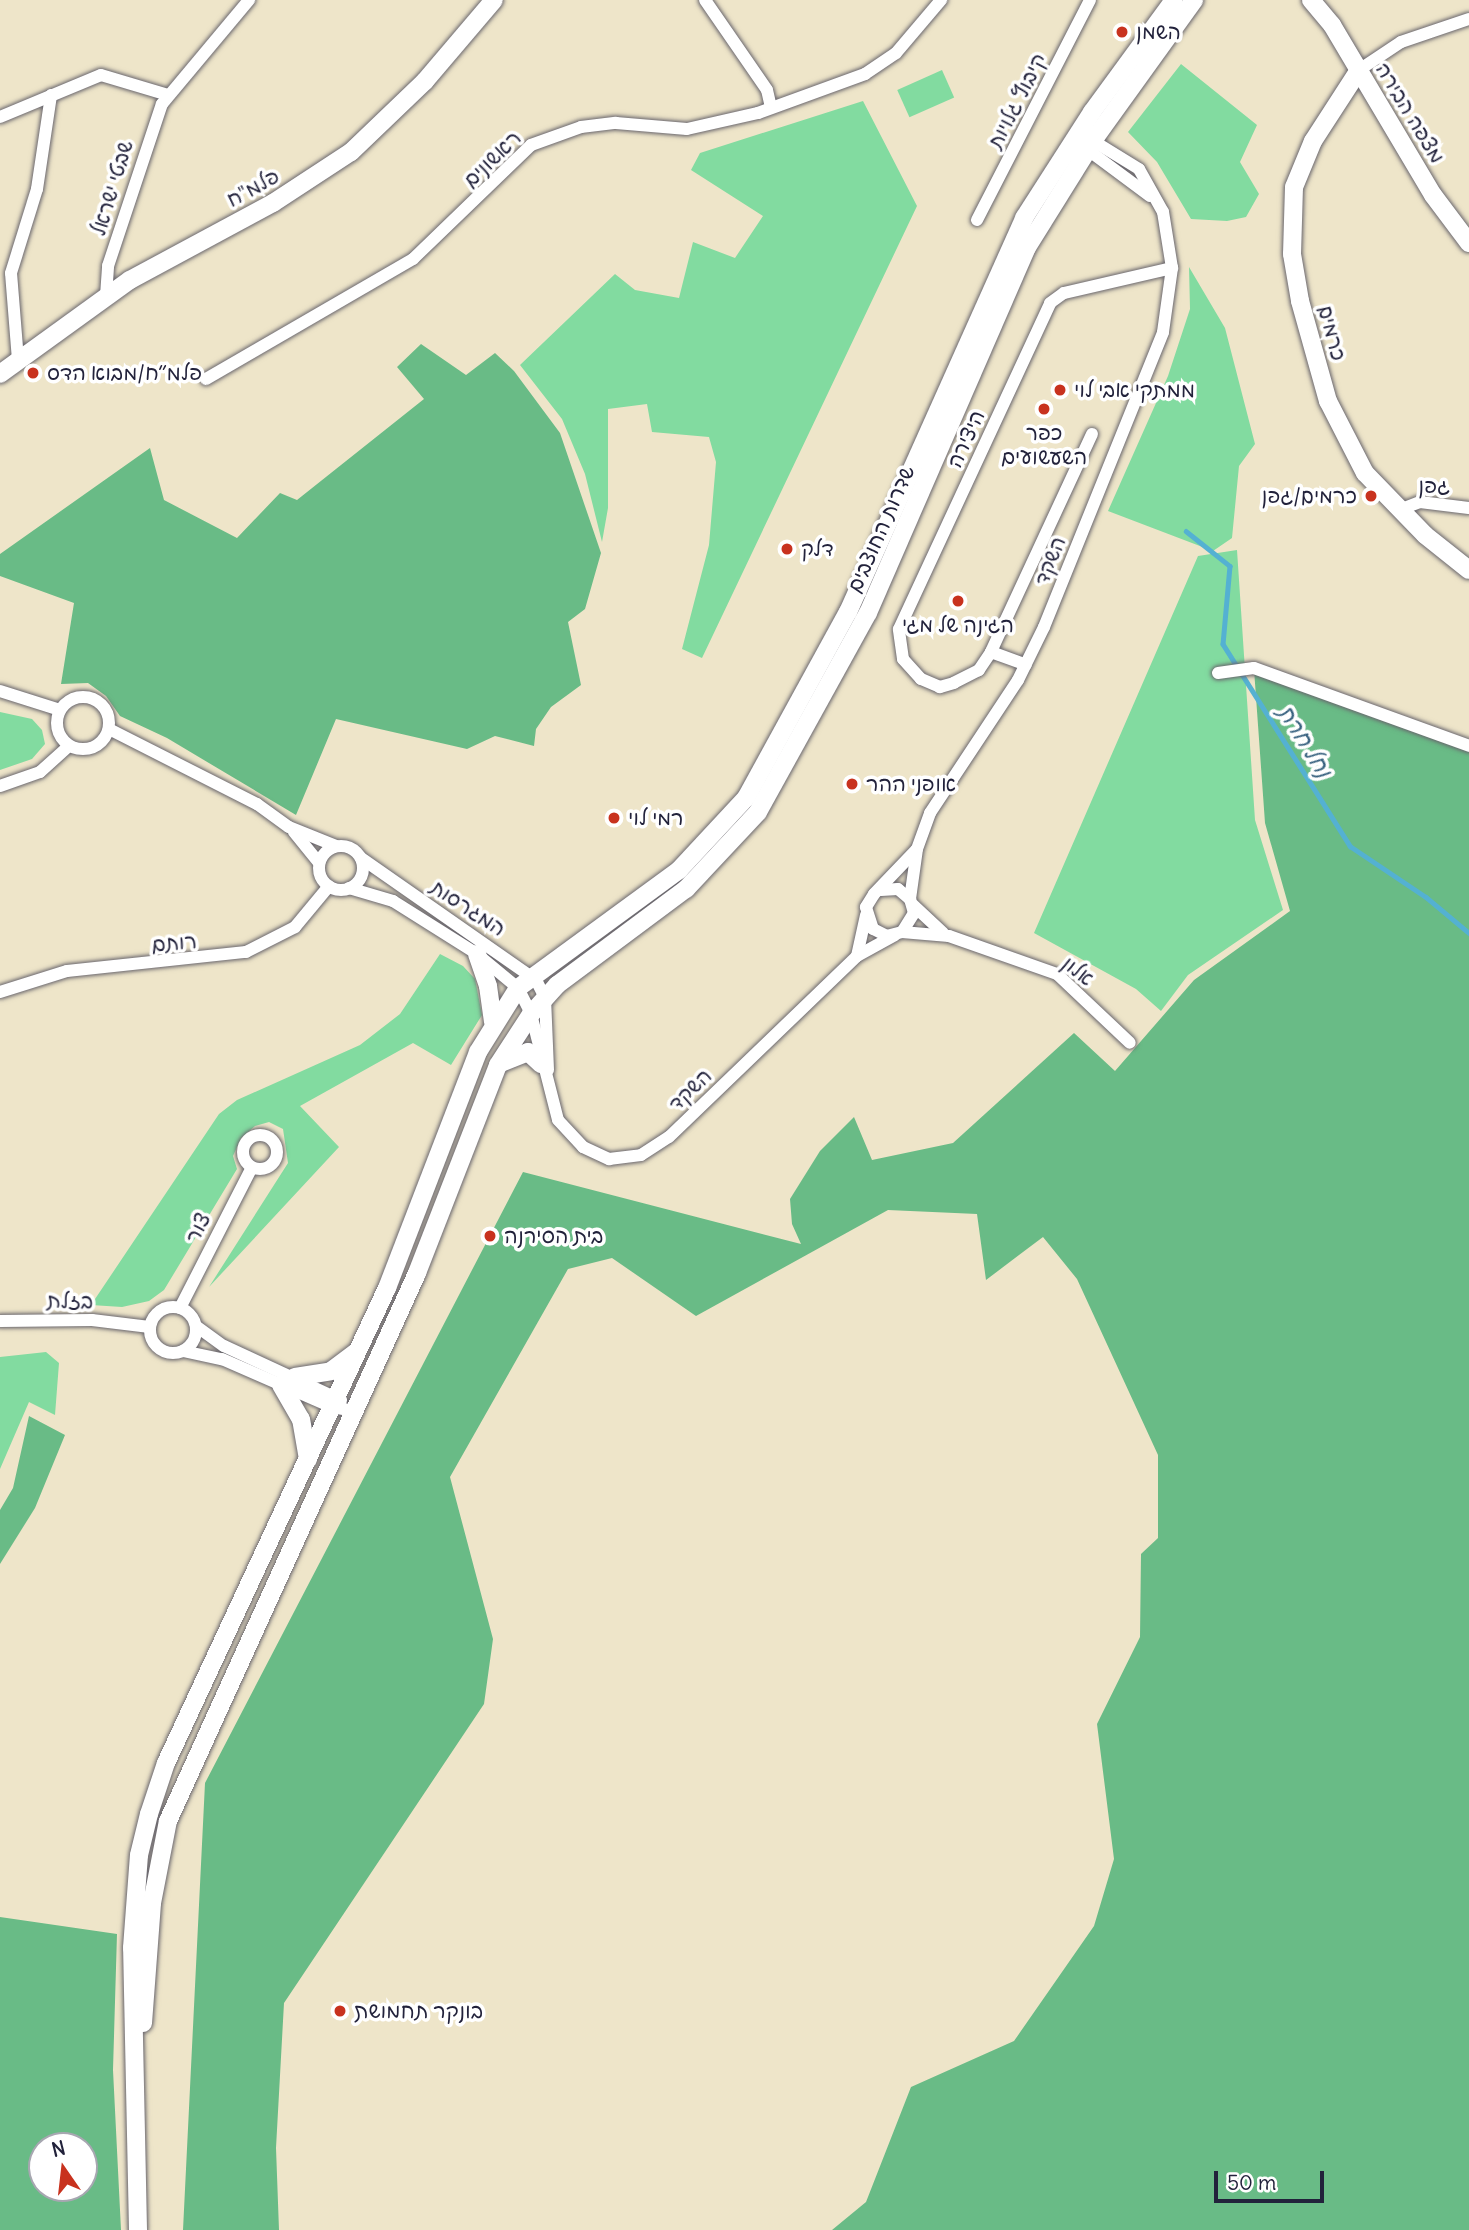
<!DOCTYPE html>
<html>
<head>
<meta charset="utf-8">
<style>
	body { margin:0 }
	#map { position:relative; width:1469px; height:2230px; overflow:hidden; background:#eee5c9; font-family:Delius,"Playpen Sans Hebrew",sans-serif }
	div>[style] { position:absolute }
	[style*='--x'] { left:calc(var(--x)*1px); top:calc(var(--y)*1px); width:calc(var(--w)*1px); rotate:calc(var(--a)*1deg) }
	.green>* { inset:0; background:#82dba0; transform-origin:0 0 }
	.forest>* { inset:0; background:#69bb86 }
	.stream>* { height:4.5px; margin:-2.25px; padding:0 2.25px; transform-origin:2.25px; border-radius:2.25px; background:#54b1d2 }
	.roads { filter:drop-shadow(0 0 2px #69666d) drop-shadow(0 0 2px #69666d) }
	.street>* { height:12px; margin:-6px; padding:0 6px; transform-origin:6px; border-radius:6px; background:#fff }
	.street>.ring { margin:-6px; padding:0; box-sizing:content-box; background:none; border:12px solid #fff; border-radius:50% }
	.secondary>* { height:18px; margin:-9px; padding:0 9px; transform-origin:9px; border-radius:9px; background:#fff }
	.dots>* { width:19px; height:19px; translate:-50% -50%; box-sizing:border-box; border:4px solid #fff; border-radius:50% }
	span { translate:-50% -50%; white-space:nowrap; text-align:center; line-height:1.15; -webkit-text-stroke:7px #fff; paint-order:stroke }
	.poi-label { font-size:21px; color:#22223b }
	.left { translate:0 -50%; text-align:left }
	.right { translate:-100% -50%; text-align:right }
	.street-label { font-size:21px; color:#22223b }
	.water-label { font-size:23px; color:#38627f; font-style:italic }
	.north { position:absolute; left:28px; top:2132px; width:70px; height:70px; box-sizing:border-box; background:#fff; border:2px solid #a7a7b1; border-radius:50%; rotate:346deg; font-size:19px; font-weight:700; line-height:28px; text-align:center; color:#22223b }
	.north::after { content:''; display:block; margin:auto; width:24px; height:32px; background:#c8321e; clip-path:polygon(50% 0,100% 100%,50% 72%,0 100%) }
	.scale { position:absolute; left:1214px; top:2171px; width:110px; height:32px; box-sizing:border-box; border:4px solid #22223b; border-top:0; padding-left:9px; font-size:21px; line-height:24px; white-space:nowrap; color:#22223b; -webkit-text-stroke:5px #fff; paint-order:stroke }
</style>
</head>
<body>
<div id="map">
	<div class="green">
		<div style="clip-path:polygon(1181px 64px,1257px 125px,1240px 162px,1259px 194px,1246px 217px,1227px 221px,1191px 219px,1157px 162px,1128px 132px)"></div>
		<div style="left:942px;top:70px;width:30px;height:49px;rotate:66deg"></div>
		<div style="clip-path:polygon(863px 101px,917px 206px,702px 658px,682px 649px,709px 545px,716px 462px,709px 437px,652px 432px,647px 404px,608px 409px,608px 508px,602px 542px,585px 474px,562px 419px,520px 365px,615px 274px,635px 290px,679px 298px,693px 242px,735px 258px,763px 216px,691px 170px,700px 153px)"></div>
		<div style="clip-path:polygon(1189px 267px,1225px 328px,1255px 444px,1239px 466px,1232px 538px,1213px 551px,1108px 511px,1168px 376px,1190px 309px)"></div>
		<div style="clip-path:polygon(1237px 550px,1255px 820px,1283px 910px,1188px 975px,1161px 1011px,1136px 989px,1034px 933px,1198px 556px)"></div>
		<div style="clip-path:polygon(0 712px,32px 719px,42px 730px,45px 744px,32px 759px,0 770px)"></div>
		<div style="clip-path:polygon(440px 954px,463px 966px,475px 979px,482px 1015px,451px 1065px,413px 1043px,300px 1106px,339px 1147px,209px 1287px,288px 1163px,283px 1129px,269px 1122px,255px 1126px,241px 1138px,233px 1156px,237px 1169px,164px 1290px,149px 1301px,122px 1307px,91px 1305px,219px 1114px,237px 1100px,360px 1045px,400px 1014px)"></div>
		<div style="clip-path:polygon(46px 1352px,59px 1363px,55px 1415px,29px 1402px,0 1469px,0 1357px)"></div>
	</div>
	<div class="forest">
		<div style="clip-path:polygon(421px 344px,466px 375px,495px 353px,514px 371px,560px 433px,601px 553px,585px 609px,568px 622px,581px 685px,551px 707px,536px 729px,534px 746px,495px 736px,467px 749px,336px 719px,296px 815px,167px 738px,120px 716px,106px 696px,88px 683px,61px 684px,74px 603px,0 576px,0 554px,150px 448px,164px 500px,237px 538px,280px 493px,297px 500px,424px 399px,397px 367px)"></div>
		<div style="clip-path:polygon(1254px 669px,1469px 744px,1469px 2230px,832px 2230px,866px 2202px,911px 2087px,1014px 2041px,1094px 1926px,1114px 1859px,1097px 1724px,1140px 1637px,1141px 1554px,1158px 1538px,1158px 1455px,1077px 1279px,1043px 1237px,986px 1280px,977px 1214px,888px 1210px,696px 1316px,612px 1258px,568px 1269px,450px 1477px,493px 1639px,484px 1704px,284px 2003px,276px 2148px,279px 2230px,183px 2230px,205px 1783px,523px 1172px,801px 1244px,792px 1224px,790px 1199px,820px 1151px,854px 1117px,872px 1160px,953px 1143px,1074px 1033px,1115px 1071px,1194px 980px,1290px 911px,1265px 823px)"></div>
		<div style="clip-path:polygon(29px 1416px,65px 1435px,35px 1508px,0 1564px,0 1510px,13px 1488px)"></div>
		<div style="clip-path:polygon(evenodd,0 1917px,117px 1934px,113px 2070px,121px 2230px,0 2230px,0 1917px,42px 2146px,84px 2146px,84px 2188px,42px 2188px,42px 2146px)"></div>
	</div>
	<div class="stream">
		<div style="--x:1186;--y:531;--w:56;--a:38.5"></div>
		<div style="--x:1230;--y:566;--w:78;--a:95.1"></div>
		<div style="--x:1223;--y:644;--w:239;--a:57.8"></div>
		<div style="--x:1350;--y:846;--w:92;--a:33.9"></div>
		<div style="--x:1426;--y:897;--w:56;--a:39.9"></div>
	</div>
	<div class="roads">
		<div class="street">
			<div style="--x:705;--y:0;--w:109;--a:55.4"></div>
			<div style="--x:767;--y:90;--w:18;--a:77"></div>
			<div style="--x:1359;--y:70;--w:50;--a:-33.7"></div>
			<div style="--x:1401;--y:42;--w:72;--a:-18.7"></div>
			<div style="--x:0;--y:117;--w:109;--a:-22.6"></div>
			<div style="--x:101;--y:75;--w:70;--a:16.6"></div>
			<div style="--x:1084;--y:147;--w:82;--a:36.6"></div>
			<div style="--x:977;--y:220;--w:247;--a:-62.8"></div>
			<div style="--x:106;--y:296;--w:30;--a:-86"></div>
			<div style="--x:108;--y:266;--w:171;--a:-71.6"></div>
			<div style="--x:162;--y:104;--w:136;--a:-50.1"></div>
			<div style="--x:18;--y:360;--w:87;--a:-94.6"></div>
			<div style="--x:11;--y:273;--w:88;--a:-72.8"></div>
			<div style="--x:37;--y:189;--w:95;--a:-81.5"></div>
			<div style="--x:206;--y:379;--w:239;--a:-30.1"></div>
			<div style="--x:413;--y:259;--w:164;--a:-44"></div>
			<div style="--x:531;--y:145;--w:53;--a:-19.8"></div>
			<div style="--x:581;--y:127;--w:35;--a:-7"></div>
			<div style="--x:616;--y:123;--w:71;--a:4.8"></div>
			<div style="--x:687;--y:129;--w:73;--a:-12.7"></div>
			<div style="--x:758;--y:113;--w:114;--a:-20"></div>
			<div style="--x:865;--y:74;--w:37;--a:-34"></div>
			<div style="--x:896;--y:53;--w:70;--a:-49.7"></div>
			<div style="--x:1092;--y:434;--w:240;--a:114.9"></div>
			<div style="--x:991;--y:652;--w:22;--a:124"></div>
			<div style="--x:979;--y:670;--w:28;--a:153"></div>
			<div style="--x:954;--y:683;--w:15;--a:164"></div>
			<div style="--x:940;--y:687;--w:21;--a:-157"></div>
			<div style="--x:921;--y:679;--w:27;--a:-132"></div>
			<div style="--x:903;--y:659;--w:30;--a:-98"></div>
			<div style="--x:899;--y:629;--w:359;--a:-65.1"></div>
			<div style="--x:1050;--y:303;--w:17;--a:-36"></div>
			<div style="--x:1064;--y:293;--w:111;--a:-13"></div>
			<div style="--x:1399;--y:510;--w:22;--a:-21"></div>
			<div style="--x:1420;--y:502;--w:49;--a:7"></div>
			<div style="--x:991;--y:652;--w:37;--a:20"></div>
			<div style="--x:1218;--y:673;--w:36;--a:-8"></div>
			<div style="--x:1254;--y:668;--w:229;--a:19.9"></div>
			<div style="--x:0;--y:691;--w:63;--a:17.6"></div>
			<div class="ring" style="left:57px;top:697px;width:40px;height:40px"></div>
			<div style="--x:109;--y:729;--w:166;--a:26.9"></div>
			<div style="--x:257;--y:804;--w:39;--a:36"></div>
			<div style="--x:289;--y:827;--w:51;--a:22"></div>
			<div style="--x:0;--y:786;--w:42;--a:-19.3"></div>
			<div style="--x:40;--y:772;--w:39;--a:-42"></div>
			<div style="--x:294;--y:832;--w:40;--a:51"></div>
			<div class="ring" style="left:319px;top:846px;width:32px;height:32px"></div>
			<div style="--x:361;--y:858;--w:213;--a:34.9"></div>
			<div style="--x:536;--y:980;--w:20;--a:63"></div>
			<div style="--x:545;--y:998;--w:72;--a:87.6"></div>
			<div style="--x:349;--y:888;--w:46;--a:16.5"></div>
			<div style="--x:393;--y:901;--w:99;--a:32.2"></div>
			<div style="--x:477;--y:954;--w:53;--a:39.7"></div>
			<div style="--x:518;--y:988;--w:29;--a:63"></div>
			<div style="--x:531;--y:1014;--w:109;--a:75.7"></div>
			<div style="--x:558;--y:1120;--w:37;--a:47"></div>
			<div style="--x:583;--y:1147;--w:29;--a:25"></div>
			<div style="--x:609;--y:1159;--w:32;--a:-7"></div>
			<div style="--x:641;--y:1155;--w:33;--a:-33"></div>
			<div style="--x:669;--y:1137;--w:261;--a:-43.9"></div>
			<div style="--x:857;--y:956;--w:42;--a:-77.6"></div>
			<div style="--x:881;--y:890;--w:17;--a:-3"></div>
			<div style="--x:898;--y:889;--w:16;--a:40"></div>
			<div style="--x:910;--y:899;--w:15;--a:74"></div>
			<div style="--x:914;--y:913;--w:22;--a:122"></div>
			<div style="--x:902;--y:932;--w:16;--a:165"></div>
			<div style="--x:887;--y:936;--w:16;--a:-153"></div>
			<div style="--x:873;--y:929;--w:23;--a:-108"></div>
			<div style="--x:866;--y:907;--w:15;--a:-58"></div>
			<div style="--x:874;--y:894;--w:61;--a:-46.3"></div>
			<div style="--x:910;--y:899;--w:50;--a:-82"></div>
			<div style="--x:917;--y:849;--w:38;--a:-70"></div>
			<div style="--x:930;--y:813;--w:159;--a:-56.5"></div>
			<div style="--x:1018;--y:680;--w:59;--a:-63.9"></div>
			<div style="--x:1044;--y:627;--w:318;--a:-68"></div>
			<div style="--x:1163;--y:332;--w:65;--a:-82"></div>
			<div style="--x:1172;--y:268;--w:57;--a:-99.1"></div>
			<div style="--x:1163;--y:212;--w:49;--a:-119.2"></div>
			<div style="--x:1139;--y:169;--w:61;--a:-148.4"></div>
			<div style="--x:913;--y:905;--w:41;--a:43"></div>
			<div style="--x:902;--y:932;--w:47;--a:4.9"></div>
			<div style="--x:949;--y:936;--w:114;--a:19.4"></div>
			<div style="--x:1057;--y:974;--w:100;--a:43.4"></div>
			<div style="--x:857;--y:956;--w:43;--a:-28.9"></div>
			<div style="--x:0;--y:992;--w:70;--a:-17.4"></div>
			<div style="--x:67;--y:971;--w:180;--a:-6.1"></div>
			<div style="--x:246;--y:952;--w:55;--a:-27"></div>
			<div style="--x:295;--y:927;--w:53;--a:-50.3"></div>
			<div class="ring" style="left:243px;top:1135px;width:22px;height:22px"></div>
			<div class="ring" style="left:150px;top:1307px;width:34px;height:34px"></div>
			<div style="--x:180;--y:1308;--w:158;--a:-62.9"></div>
			<div style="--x:0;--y:1321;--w:92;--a:-0.6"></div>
			<div style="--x:92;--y:1320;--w:58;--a:6.9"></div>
			<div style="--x:196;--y:1326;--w:34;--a:36"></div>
			<div style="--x:224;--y:1346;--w:129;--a:24.8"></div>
			<div style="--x:183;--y:1351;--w:40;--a:12"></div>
			<div style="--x:222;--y:1359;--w:120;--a:23.6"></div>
			<div style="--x:332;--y:1407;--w:23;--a:10"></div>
		</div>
		<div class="secondary">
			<div style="--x:1311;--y:0;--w:33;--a:50"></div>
			<div style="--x:1332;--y:25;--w:198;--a:59.3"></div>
			<div style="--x:1433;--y:195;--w:60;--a:53.1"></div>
			<div style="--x:1359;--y:70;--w:85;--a:122.9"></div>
			<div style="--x:1313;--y:141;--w:50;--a:112.4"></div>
			<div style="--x:1294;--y:187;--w:67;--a:91.7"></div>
			<div style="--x:1292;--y:254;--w:48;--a:80.3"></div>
			<div style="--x:1300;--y:301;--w:104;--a:74.4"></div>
			<div style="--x:1328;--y:401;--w:81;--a:62.8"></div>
			<div style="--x:1365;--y:473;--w:86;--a:45.9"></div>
			<div style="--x:1425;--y:535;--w:56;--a:38.5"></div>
			<div style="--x:0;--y:374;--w:160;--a:-35.9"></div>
			<div style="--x:130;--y:280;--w:162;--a:-28.3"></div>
			<div style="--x:273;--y:203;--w:93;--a:-33.2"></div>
			<div style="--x:351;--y:152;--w:103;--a:-43.8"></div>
			<div style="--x:425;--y:81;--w:106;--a:-49.6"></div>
			<div style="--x:477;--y:954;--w:34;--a:71"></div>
			<div style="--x:488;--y:986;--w:36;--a:82"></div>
			<div style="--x:501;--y:1063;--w:29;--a:-22"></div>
			<div style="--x:528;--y:1052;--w:18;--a:43"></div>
			<div style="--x:295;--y:1377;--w:36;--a:-9"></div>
			<div style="--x:331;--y:1371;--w:30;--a:-37"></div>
			<div style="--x:281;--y:1385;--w:39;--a:60"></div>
			<div style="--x:301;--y:1419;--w:41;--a:80.1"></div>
			<div style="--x:143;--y:2023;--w:120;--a:-85.7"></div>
			<div style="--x:152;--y:1903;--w:84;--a:-79"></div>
			<div style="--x:168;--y:1821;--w:602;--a:-65.56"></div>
			<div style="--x:417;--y:1273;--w:223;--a:-68.7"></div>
			<div style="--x:498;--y:1065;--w:61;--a:-57.1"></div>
			<div style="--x:531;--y:1014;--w:39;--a:-48"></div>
			<div style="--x:557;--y:985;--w:161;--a:-36.7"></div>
			<div style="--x:686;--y:889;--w:105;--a:-46.9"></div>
			<div style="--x:758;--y:812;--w:227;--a:-61.1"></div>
			<div style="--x:868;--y:613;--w:397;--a:-66.5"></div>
			<div style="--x:1026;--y:249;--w:131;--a:-58.1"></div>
			<div style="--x:1095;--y:138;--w:170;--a:-54.3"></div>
			<div style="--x:138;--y:2230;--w:282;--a:-91.2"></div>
			<div style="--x:132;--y:1948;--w:93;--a:-85.7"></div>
			<div style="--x:139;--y:1855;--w:42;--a:-76.3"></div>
			<div style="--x:149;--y:1814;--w:54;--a:-71.6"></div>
			<div style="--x:166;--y:1763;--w:524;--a:-65.05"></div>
			<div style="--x:387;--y:1288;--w:253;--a:-68.9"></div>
			<div style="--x:478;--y:1052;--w:75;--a:-58"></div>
			<div style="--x:518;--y:988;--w:200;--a:-36.2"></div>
			<div style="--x:679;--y:870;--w:98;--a:-47.1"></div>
			<div style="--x:746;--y:798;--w:212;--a:-61.3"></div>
			<div style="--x:848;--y:612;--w:432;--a:-65.9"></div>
			<div style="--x:1024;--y:218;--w:126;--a:-57.3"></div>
			<div style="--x:1092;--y:112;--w:139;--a:-53.8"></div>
		</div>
	</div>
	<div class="dots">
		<div style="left:1122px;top:32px;background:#c8321e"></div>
		<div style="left:33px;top:373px;background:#c8321e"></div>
		<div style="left:1060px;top:390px;background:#c8321e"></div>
		<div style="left:1044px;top:409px;background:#c8321e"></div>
		<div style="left:1371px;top:496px;background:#c8321e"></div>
		<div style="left:787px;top:549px;background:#c8321e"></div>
		<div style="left:958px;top:601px;background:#c8321e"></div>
		<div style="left:852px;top:784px;background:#c8321e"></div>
		<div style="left:614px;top:818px;background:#c8321e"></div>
		<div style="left:490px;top:1236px;background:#c8321e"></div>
		<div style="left:340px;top:2011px;background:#c8321e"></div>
	</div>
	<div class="poi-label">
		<span class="left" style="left:1136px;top:32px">השמן</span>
		<span class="left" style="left:47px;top:373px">פלמ״ח/מבוא הדס</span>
		<span class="left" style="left:1074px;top:390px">ממתקי אבי לוי</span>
		<span style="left:1044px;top:445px">כפר<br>השעשועים</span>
		<span class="right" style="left:1357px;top:496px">כרמים/גפן</span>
		<span class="left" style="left:801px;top:549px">דלק</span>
		<span style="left:958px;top:625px">הגינה של מגי</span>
		<span class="left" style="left:866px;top:784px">אופני ההר</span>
		<span class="left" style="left:628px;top:818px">רמי לוי</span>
		<span class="left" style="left:504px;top:1236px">בית הסירנה</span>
		<span class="left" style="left:354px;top:2011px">בונקר תחמושת</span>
	</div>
	<div class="street-label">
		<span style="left:1017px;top:101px;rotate:-63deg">קיבוץ גלויות</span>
		<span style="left:1410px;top:113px;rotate:59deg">מצפה הבירה</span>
		<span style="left:492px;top:159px;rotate:-44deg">ראשונים</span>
		<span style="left:112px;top:188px;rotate:-73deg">שבטי ישראל</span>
		<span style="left:253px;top:188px;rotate:-29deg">פלמ"ח</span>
		<span style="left:1332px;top:333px;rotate:75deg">כרמים</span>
		<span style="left:966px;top:439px;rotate:-65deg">היצירה</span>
		<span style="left:1434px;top:486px">גפן</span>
		<span style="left:881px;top:529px;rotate:-66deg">שדרות החוצבים</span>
		<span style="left:1050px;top:561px;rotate:-68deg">השקד</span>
		<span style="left:468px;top:908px;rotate:33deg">המגרסות</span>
		<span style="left:174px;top:943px;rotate:-5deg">רותם</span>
		<span style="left:1078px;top:971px;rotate:38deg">אלון</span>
		<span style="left:690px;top:1090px;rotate:-44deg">השקד</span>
		<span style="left:198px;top:1228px;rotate:-63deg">צור</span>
		<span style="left:70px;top:1301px;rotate:1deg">בזלת</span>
	</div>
	<div class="water-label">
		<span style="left:1305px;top:741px;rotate:58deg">נחל חרת</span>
	</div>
	<div class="north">N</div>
	<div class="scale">50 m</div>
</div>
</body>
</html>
